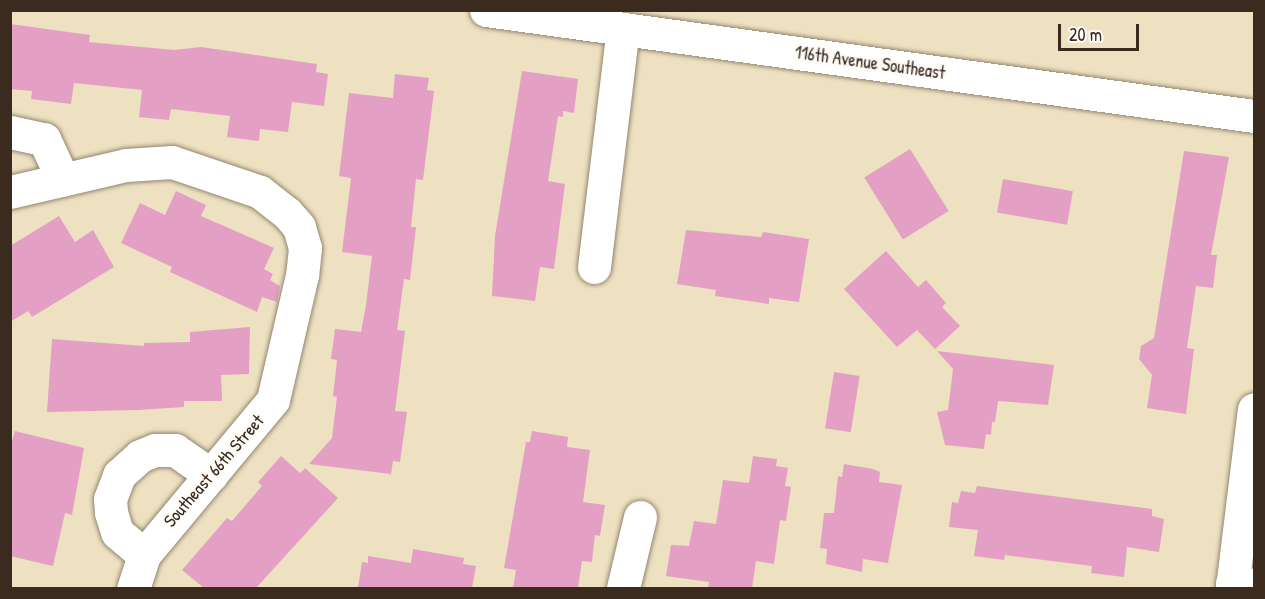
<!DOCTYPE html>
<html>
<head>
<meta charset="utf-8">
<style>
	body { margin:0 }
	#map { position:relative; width:1265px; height:599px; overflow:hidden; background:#ede1c1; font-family:"Patrick Hand",sans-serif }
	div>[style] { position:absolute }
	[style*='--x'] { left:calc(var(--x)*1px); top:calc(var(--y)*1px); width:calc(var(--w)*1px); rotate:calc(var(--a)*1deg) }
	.building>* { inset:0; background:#e3a0c4; transform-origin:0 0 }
	.roads { filter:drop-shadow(0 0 2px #948670) drop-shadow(0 0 2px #948670) }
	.minor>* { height:33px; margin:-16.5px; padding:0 16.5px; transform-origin:16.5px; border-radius:16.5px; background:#fff }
	.major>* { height:33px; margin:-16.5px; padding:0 16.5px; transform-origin:16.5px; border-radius:16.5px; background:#fff }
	span { translate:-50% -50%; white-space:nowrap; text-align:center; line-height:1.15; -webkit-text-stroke:6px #fdfcf7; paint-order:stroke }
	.street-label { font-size:18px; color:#3b2a1e }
	.frame { position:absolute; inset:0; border:12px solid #3b2a1e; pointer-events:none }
	.scale { position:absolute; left:1058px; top:24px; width:81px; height:27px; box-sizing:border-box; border:3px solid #3b2a1e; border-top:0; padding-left:8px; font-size:18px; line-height:21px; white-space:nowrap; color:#3b2a1e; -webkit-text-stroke:4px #fdfcf7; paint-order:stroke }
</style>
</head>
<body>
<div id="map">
	<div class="building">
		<div style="clip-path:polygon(10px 24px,90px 35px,89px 42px,174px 50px,201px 47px,317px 64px,316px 72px,328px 74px,324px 106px,292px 102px,288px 132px,260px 129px,259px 141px,227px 137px,230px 116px,171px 109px,169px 120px,139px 117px,142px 90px,74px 83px,71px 104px,31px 99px,32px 91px,10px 89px)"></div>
		<div style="clip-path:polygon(522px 71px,578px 79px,574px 113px,563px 111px,563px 117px,558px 116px,548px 181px,565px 184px,558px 238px,554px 269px,540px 267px,535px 301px,492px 296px,495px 236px)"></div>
		<div style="clip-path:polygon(395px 74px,429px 78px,427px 90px,434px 91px,423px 180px,416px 179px,411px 227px,416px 227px,410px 280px,404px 279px,397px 330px,405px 331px,395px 411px,407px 412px,400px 462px,393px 461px,391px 474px,309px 464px,332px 438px,337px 397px,333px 396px,337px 360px,331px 359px,335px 329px,361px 332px,366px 305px,372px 256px,342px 252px,351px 178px,339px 176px,349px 93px,393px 98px)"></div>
		<div style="left:910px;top:149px;width:73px;height:54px;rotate:58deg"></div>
		<div style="clip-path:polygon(1184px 151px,1229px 157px,1211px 255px,1217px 255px,1213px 288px,1196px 286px,1187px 348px,1194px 349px,1186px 414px,1147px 408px,1152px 375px,1139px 359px,1141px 346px,1154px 338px)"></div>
		<div style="left:1003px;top:179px;width:71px;height:34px;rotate:10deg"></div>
		<div style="clip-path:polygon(176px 191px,206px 205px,201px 216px,274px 248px,264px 269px,273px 274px,270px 280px,280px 286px,277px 302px,262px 297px,257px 312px,170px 272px,172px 267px,121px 243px,140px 203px,165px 215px)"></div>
		<div style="clip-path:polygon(59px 216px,75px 242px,93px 230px,114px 267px,32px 317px,28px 311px,10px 322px,10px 246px)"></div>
		<div style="clip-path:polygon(686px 230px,761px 237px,763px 232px,809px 239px,799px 302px,769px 298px,769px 304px,715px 296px,716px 290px,677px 284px)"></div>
		<div style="clip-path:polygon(886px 251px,918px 287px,926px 280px,946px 303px,942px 307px,960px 326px,935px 349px,917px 330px,897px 347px,844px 289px)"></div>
		<div style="clip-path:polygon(250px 327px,249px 374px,221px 375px,222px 401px,184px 401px,184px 407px,138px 410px,47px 412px,52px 339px,144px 346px,144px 343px,190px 342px,190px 332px)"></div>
		<div style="clip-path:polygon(937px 351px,1054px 365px,1048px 405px,998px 401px,995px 422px,992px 422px,991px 435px,986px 434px,984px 449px,945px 445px,937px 412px,948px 410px,953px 369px)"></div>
		<div style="left:834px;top:372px;width:26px;height:57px;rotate:9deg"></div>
		<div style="clip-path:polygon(15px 431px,84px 448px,72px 515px,65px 513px,53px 566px,10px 556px,10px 449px)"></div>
		<div style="clip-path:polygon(532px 431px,568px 437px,567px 447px,590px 450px,583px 502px,605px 505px,600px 536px,595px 535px,592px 562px,582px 561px,578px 588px,513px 588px,516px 570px,504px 568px,526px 442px,530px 442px)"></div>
		<div style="clip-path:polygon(281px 456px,300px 473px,305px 468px,338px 498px,256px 588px,204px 588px,182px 570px,227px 518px,232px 521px,262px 486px,258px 482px)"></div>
		<div style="clip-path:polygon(753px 456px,777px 459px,776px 466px,788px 468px,785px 486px,791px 487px,786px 521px,780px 520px,774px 564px,756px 561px,752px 588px,708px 588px,709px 582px,666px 576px,671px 545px,689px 546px,694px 521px,716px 524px,723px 480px,749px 483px)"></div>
		<div style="clip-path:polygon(844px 464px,873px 469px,880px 472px,879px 482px,902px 485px,888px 563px,863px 559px,862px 572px,826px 564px,827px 549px,820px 548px,824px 513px,834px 513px,838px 476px,842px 477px)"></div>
		<div style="clip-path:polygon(977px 486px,1152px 509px,1152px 516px,1164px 519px,1159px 552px,1127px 547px,1124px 577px,1091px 573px,1092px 566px,1005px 555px,1004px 560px,974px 556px,978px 530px,949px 527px,952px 502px,958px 503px,961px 491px,975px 493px)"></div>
		<div style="clip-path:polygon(413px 549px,464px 558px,463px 564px,476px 566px,472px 588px,358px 588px,362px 562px,368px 563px,368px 556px,411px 563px)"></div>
	</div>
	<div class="roads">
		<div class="minor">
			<div style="--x:486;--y:10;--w:775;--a:7.86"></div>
			<div style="--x:10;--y:132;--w:35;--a:12"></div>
			<div style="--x:44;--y:139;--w:45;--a:65.1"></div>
			<div style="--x:10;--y:192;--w:119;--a:-13.1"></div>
			<div style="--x:126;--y:165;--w:46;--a:-3.7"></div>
			<div style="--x:172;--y:162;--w:93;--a:18.8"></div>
			<div style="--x:260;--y:192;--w:34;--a:38"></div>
			<div style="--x:287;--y:213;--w:18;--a:49"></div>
			<div style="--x:299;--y:227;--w:22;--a:74"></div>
			<div style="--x:305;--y:248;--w:27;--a:96"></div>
			<div style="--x:302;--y:275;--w:128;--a:103.1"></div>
			<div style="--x:273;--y:400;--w:202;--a:129.8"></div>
			<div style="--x:144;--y:555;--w:35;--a:108"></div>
			<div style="--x:594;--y:267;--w:240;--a:-83.1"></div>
			<div style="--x:144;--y:555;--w:35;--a:-140"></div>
			<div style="--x:117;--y:532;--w:21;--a:-107"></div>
			<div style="--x:111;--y:512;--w:13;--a:-94"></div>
			<div style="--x:110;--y:499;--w:26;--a:-69"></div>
			<div style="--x:119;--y:475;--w:28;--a:-42"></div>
			<div style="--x:140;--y:456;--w:16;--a:-22"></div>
			<div style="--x:155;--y:450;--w:20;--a:0"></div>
			<div style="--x:175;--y:450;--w:44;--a:34.8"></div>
			<div style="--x:1232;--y:583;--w:22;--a:5"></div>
			<div style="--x:623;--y:588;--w:73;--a:-76.5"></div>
		</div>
		<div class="major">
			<div style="--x:1232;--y:588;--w:180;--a:-83"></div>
		</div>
	</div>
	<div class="street-label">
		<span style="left:870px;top:63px;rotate:8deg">116th Avenue Southeast</span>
		<span style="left:214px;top:471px;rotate:-49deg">Southeast 66th Street</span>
	</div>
	<div class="frame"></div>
	<div class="scale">20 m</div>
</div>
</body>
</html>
